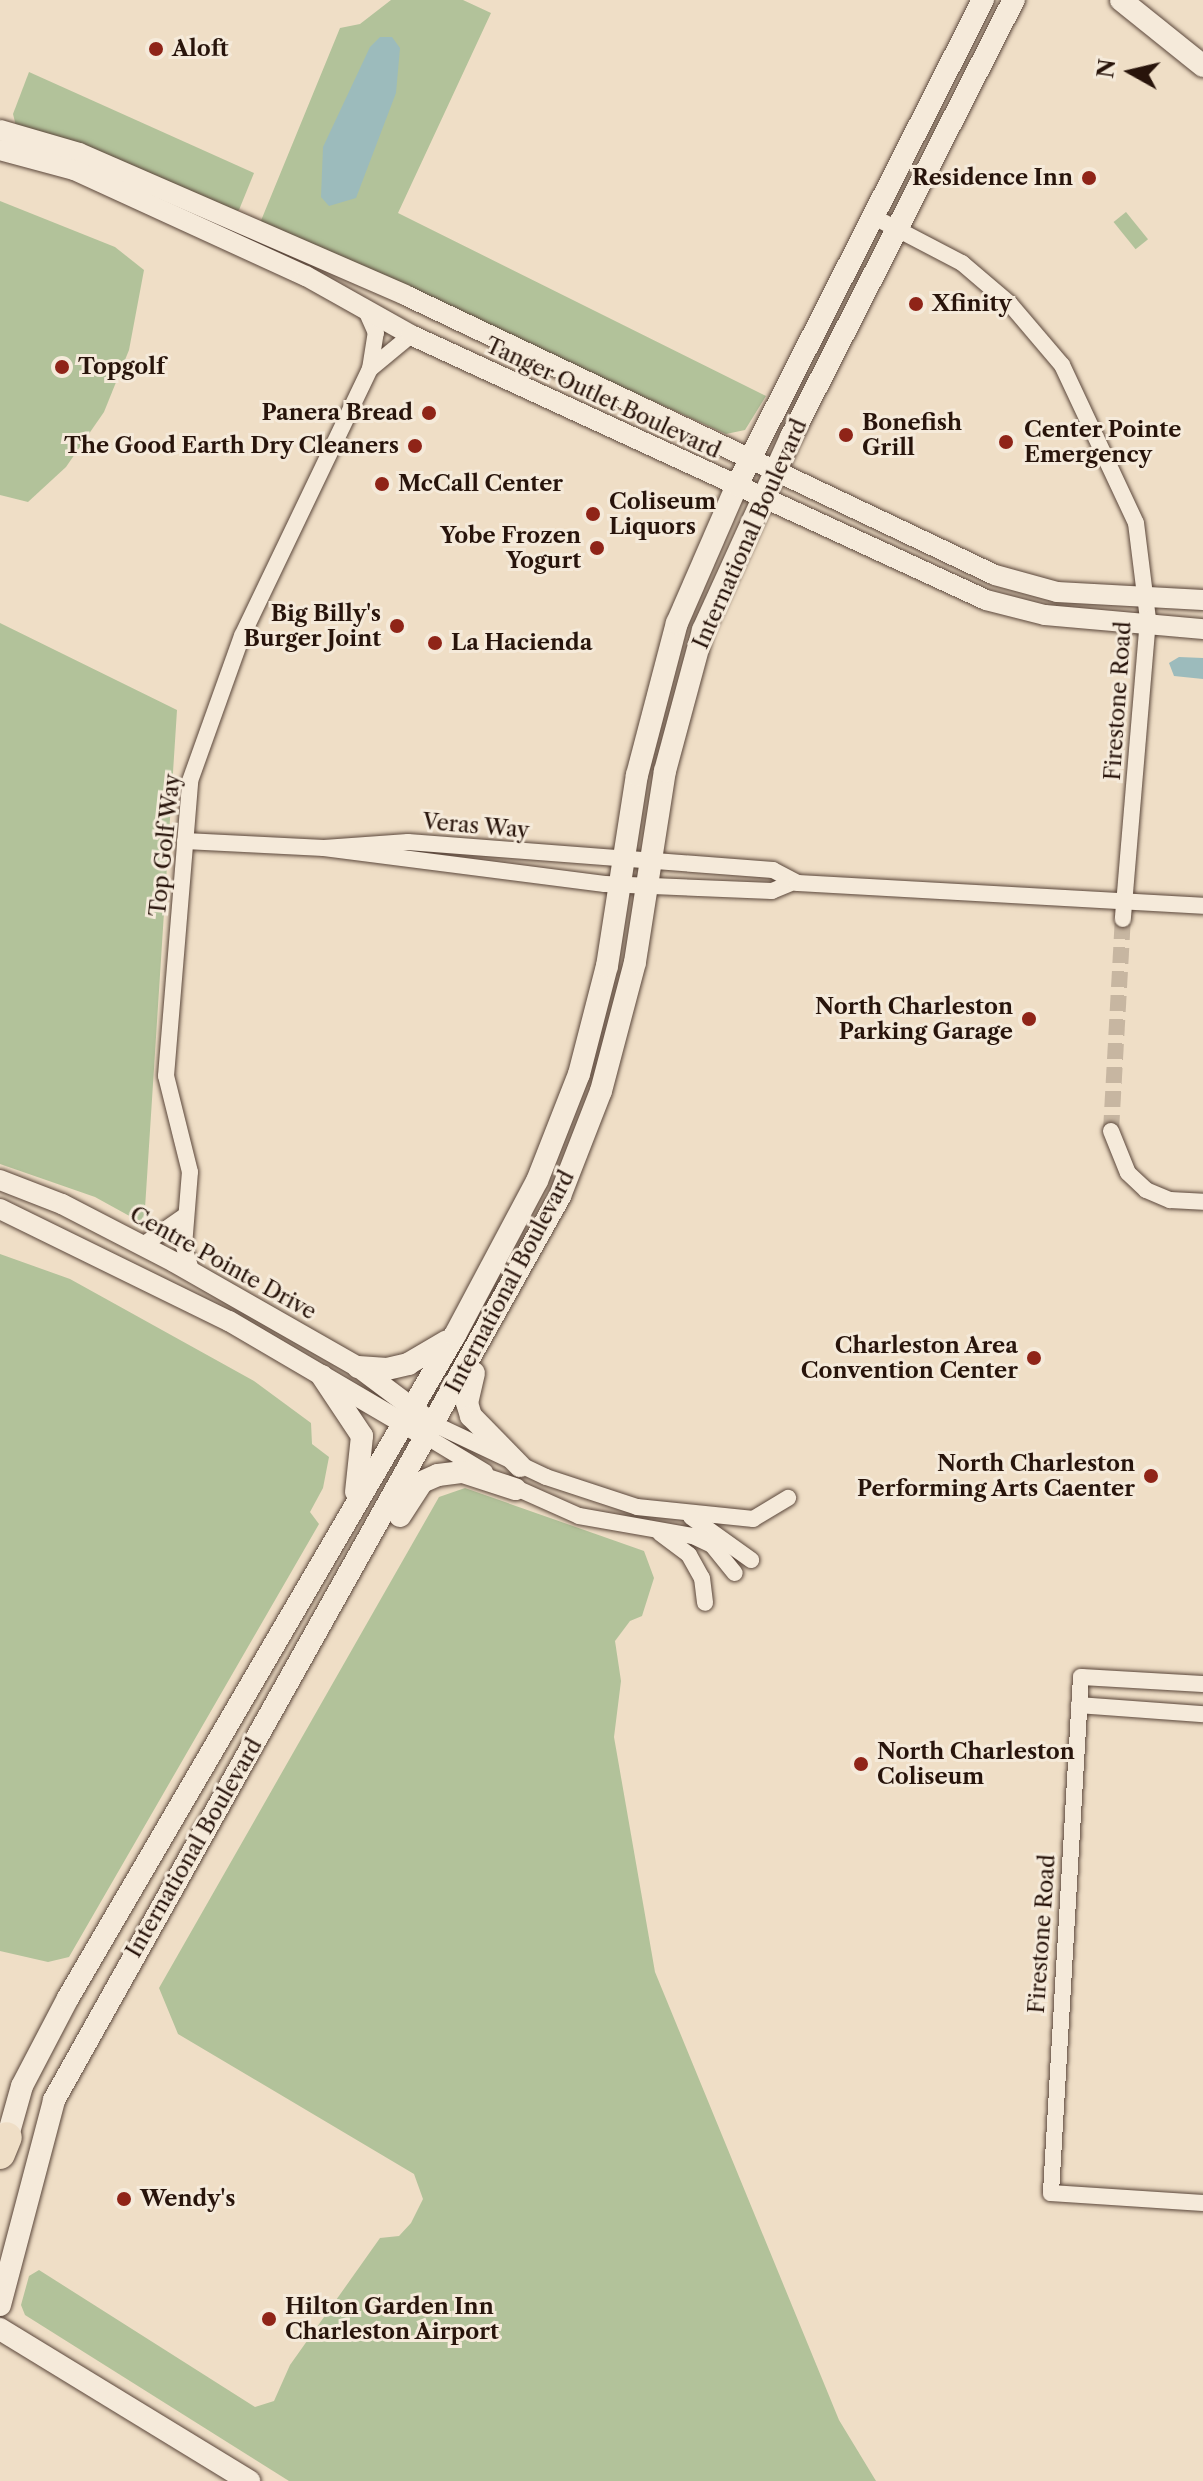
<!DOCTYPE html>
<html>
<head>
<meta charset="utf-8">
<style>
	body { margin:0 }
	#map { position:relative; width:1203px; height:2481px; overflow:hidden; background:#efdec6; font-family:"Libre Caslon Text",serif }
	div>[style] { position:absolute }
	[style*='--x'] { left:calc(var(--x)*1px); top:calc(var(--y)*1px); width:calc(var(--w)*1px); rotate:calc(var(--a)*1deg) }
	.green>* { inset:0; background:#b2c29a; transform-origin:0 0 }
	.water>* { inset:0; background:#9cbbbc }
	.minor-tunnel>* { height:16px; margin-top:-8px; transform-origin:0; background:repeating-linear-gradient(90deg,#c7b6a1 0 16px,transparent 0 24px) }
	.roads { filter:drop-shadow(0 0 2px #5a463a) drop-shadow(0 0 2px #5a463a) }
	.minor>* { height:16px; margin:-8px; padding:0 8px; transform-origin:8px; border-radius:8px; background:#f5eada }
	.tertiary>* { height:20px; margin:-10px; padding:0 10px; transform-origin:10px; border-radius:10px; background:#f5eada }
	.secondary>* { height:22px; margin:-11px; padding:0 11px; transform-origin:11px; border-radius:11px; background:#f5eada }
	.motorway>* { height:30px; margin:-15px; padding:0 15px; transform-origin:15px; border-radius:15px; background:#efdec6 }
	.dots>* { width:22px; height:22px; translate:-50% -50%; box-sizing:border-box; border:4px solid #f5eada; border-radius:50% }
	span { translate:-50% -50%; white-space:nowrap; text-align:center; line-height:1.15; -webkit-text-stroke:6px #f5eada; paint-order:stroke }
	.poi-label { font-size:22px; color:#28140b; font-weight:700 }
	.left { translate:0 -50%; text-align:left }
	.right { translate:-100% -50%; text-align:right }
	.street-label { font-size:22px; color:#28140b }
	.north { position:absolute; left:1091px; top:32px; width:80px; height:80px; -webkit-text-stroke:6px #f5eada; paint-order:stroke; rotate:278deg; font-size:22px; font-weight:700; line-height:32px; text-align:center; color:#28140b }
	.north::after { content:''; display:block; margin:auto; width:28px; height:36px; background:#28140b; clip-path:polygon(50% 0,100% 100%,50% 72%,0 100%) }
</style>
</head>
<body>
<div id="map">
	<div class="green">
		<div style="clip-path:polygon(391px 0,463px 0,491px 13px,398px 213px,766px 396px,745px 430px,726px 434px,260px 223px,340px 28px,360px 24px)"></div>
		<div style="clip-path:polygon(29px 72px,254px 173px,239px 210px,232px 213px,16px 126px,13px 114px)"></div>
		<div style="clip-path:polygon(0 201px,115px 247px,144px 270px,129px 350px,104px 412px,66px 467px,28px 502px,0 495px)"></div>
		<div style="left:1126px;top:212px;width:35px;height:16px;rotate:51deg"></div>
		<div style="clip-path:polygon(0 623px,177px 710px,144px 1224px,95px 1197px,0 1164px)"></div>
		<div style="clip-path:polygon(0 1254px,70px 1279px,254px 1381px,311px 1423px,312px 1444px,329px 1457px,323px 1488px,310px 1512px,319px 1524px,69px 1957px,48px 1962px,0 1951px)"></div>
		<div style="clip-path:polygon(465px 1488px,644px 1551px,654px 1578px,642px 1616px,630px 1621px,615px 1641px,621px 1681px,614px 1737px,655px 1972px,839px 2420px,876px 2481px,289px 2481px,25px 2315px,21px 2305px,29px 2276px,39px 2270px,255px 2407px,274px 2401px,290px 2365px,380px 2238px,399px 2236px,411px 2223px,423px 2199px,414px 2174px,178px 2034px,159px 1988px,439px 1497px)"></div>
	</div>
	<div class="water">
		<div style="clip-path:polygon(380px 37px,392px 37px,400px 48px,396px 93px,356px 198px,329px 206px,321px 197px,323px 147px,370px 47px)"></div>
		<div style="clip-path:polygon(1179px 657px,1203px 658px,1203px 679px,1174px 676px,1169px 663px)"></div>
	</div>
	<div class="minor-tunnel">
		<div style="--x:1111;--y:1131;--w:212;--a:-86.8"></div>
	</div>
	<div class="roads">
		<div class="minor">
			<div style="--x:872;--y:216;--w:102;--a:27.6"></div>
			<div style="--x:962;--y:263;--w:63;--a:40.5"></div>
			<div style="--x:1010;--y:304;--w:80;--a:49.6"></div>
			<div style="--x:1062;--y:365;--w:174;--a:64.9"></div>
			<div style="--x:1136;--y:523;--w:97;--a:82.9"></div>
			<div style="--x:1148;--y:619;--w:301;--a:94.8"></div>
			<div style="--x:370;--y:369;--w:53;--a:-39.7"></div>
			<div style="--x:185;--y:841;--w:139;--a:2.9"></div>
			<div style="--x:324;--y:848;--w:283;--a:7.3"></div>
			<div style="--x:605;--y:884;--w:167;--a:2.4"></div>
			<div style="--x:772;--y:891;--w:23;--a:-23"></div>
			<div style="--x:324;--y:848;--w:84;--a:-4.1"></div>
			<div style="--x:408;--y:842;--w:366;--a:4.4"></div>
			<div style="--x:773;--y:870;--w:27;--a:28"></div>
			<div style="--x:797;--y:883;--w:407;--a:3.2"></div>
			<div style="--x:1111;--y:1131;--w:45;--a:68"></div>
			<div style="--x:1128;--y:1173;--w:25;--a:43"></div>
			<div style="--x:1146;--y:1190;--w:26;--a:23"></div>
			<div style="--x:1170;--y:1200;--w:33;--a:3"></div>
			<div style="--x:143;--y:1245;--w:52;--a:-34.9"></div>
			<div style="--x:192;--y:1273;--w:28;--a:-107"></div>
			<div style="--x:184;--y:1246;--w:74;--a:-85.4"></div>
			<div style="--x:190;--y:1172;--w:99;--a:-104"></div>
			<div style="--x:166;--y:1076;--w:296;--a:-85.3"></div>
			<div style="--x:190;--y:781;--w:154;--a:-70.3"></div>
			<div style="--x:242;--y:636;--w:296;--a:-64.4"></div>
			<div style="--x:370;--y:369;--w:36;--a:-81"></div>
			<div style="--x:376;--y:333;--w:24;--a:-114"></div>
			<div style="--x:434;--y:1424;--w:124;--a:25.3"></div>
			<div style="--x:546;--y:1477;--w:96;--a:18.2"></div>
			<div style="--x:637;--y:1507;--w:117;--a:5.9"></div>
			<div style="--x:753;--y:1519;--w:41;--a:-31"></div>
			<div style="--x:427;--y:1437;--w:68;--a:31.1"></div>
			<div style="--x:505;--y:1483;--w:81;--a:24"></div>
			<div style="--x:579;--y:1516;--w:116;--a:10"></div>
			<div style="--x:693;--y:1536;--w:21;--a:25"></div>
			<div style="--x:712;--y:1545;--w:36;--a:51"></div>
			<div style="--x:691;--y:1517;--w:74;--a:35.6"></div>
			<div style="--x:660;--y:1533;--w:36;--a:37"></div>
			<div style="--x:689;--y:1555;--w:26;--a:61"></div>
			<div style="--x:702;--y:1578;--w:25;--a:83"></div>
			<div style="--x:1203;--y:1684;--w:122;--a:-176.7"></div>
			<div style="--x:1081;--y:1677;--w:517;--a:93.33"></div>
			<div style="--x:1051;--y:2193;--w:152;--a:3.8"></div>
			<div style="--x:1079;--y:1705;--w:124;--a:4.2"></div>
		</div>
		<div class="tertiary">
			<div style="--x:0;--y:130;--w:82;--a:16.2"></div>
			<div style="--x:79;--y:153;--w:356;--a:23.5"></div>
			<div style="--x:405;--y:295;--w:653;--a:25.39"></div>
			<div style="--x:995;--y:575;--w:64;--a:15.3"></div>
			<div style="--x:1057;--y:592;--w:146;--a:3.1"></div>
			<div style="--x:0;--y:150;--w:77;--a:15.1"></div>
			<div style="--x:74;--y:170;--w:255;--a:24.6"></div>
			<div style="--x:306;--y:276;--w:120;--a:29.3"></div>
			<div style="--x:411;--y:335;--w:633;--a:24.74"></div>
			<div style="--x:986;--y:600;--w:61;--a:14.3"></div>
			<div style="--x:1045;--y:615;--w:159;--a:5.1"></div>
			<div style="--x:0;--y:1180;--w:66;--a:21.2"></div>
			<div style="--x:62;--y:1204;--w:126;--a:27.4"></div>
			<div style="--x:174;--y:1262;--w:212;--a:29.7"></div>
			<div style="--x:358;--y:1367;--w:95;--a:36.9"></div>
			<div style="--x:0;--y:1209;--w:255;--a:26.1"></div>
			<div style="--x:229;--y:1321;--w:229;--a:30.4"></div>
		</div>
		<div class="secondary">
			<div style="--x:1121;--y:0;--w:105;--a:38.8"></div>
			<div style="--x:358;--y:1367;--w:29;--a:4"></div>
			<div style="--x:387;--y:1369;--w:22;--a:-13"></div>
			<div style="--x:408;--y:1364;--w:45;--a:-30.5"></div>
			<div style="--x:474;--y:1373;--w:31;--a:103"></div>
			<div style="--x:467;--y:1403;--w:14;--a:73"></div>
			<div style="--x:471;--y:1416;--w:70;--a:45.6"></div>
			<div style="--x:322;--y:1376;--w:72;--a:56.3"></div>
			<div style="--x:362;--y:1436;--w:56;--a:96.1"></div>
			<div style="--x:400;--y:1516;--w:40;--a:-57.1"></div>
			<div style="--x:422;--y:1482;--w:17;--a:-24"></div>
			<div style="--x:438;--y:1475;--w:25;--a:-7"></div>
			<div style="--x:463;--y:1472;--w:55;--a:18.1"></div>
			<div style="--x:4;--y:2150;--w:66;--a:-74.3"></div>
			<div style="--x:22;--y:2086;--w:99;--a:-62.4"></div>
			<div style="--x:68;--y:1998;--w:768;--a:-59.73"></div>
			<div style="--x:455;--y:1335;--w:174;--a:-62"></div>
			<div style="--x:537;--y:1181;--w:115;--a:-68.6"></div>
			<div style="--x:579;--y:1074;--w:112;--a:-75.5"></div>
			<div style="--x:607;--y:966;--w:193;--a:-81.1"></div>
			<div style="--x:637;--y:775;--w:157;--a:-75.3"></div>
			<div style="--x:677;--y:623;--w:150;--a:-66.5"></div>
			<div style="--x:737;--y:485;--w:544;--a:-63.11"></div>
			<div style="--x:0;--y:2305;--w:212;--a:-75.2"></div>
			<div style="--x:54;--y:2100;--w:1036;--a:-60.76"></div>
			<div style="--x:560;--y:1196;--w:113;--a:-68.7"></div>
			<div style="--x:601;--y:1091;--w:133;--a:-75.2"></div>
			<div style="--x:635;--y:962;--w:193;--a:-81.1"></div>
			<div style="--x:665;--y:771;--w:146;--a:-74.9"></div>
			<div style="--x:703;--y:630;--w:212;--a:-65.5"></div>
			<div style="--x:791;--y:437;--w:491;--a:-63"></div>
			<div style="--x:0;--y:2329;--w:292;--a:31.4"></div>
		</div>
		<div class="motorway">
			<div style="--x:0;--y:2154;--w:18;--a:-68"></div>
		</div>
	</div>
	<div class="dots">
		<div style="left:156px;top:49px;background:#8f2418"></div>
		<div style="left:1089px;top:178px;background:#8f2418"></div>
		<div style="left:916px;top:304px;background:#8f2418"></div>
		<div style="left:62px;top:367px;background:#8f2418"></div>
		<div style="left:429px;top:413px;background:#8f2418"></div>
		<div style="left:846px;top:435px;background:#8f2418"></div>
		<div style="left:1006px;top:442px;background:#8f2418"></div>
		<div style="left:415px;top:446px;background:#8f2418"></div>
		<div style="left:382px;top:484px;background:#8f2418"></div>
		<div style="left:593px;top:514px;background:#8f2418"></div>
		<div style="left:597px;top:548px;background:#8f2418"></div>
		<div style="left:397px;top:626px;background:#8f2418"></div>
		<div style="left:435px;top:643px;background:#8f2418"></div>
		<div style="left:1029px;top:1019px;background:#8f2418"></div>
		<div style="left:1034px;top:1358px;background:#8f2418"></div>
		<div style="left:1151px;top:1476px;background:#8f2418"></div>
		<div style="left:861px;top:1764px;background:#8f2418"></div>
		<div style="left:124px;top:2199px;background:#8f2418"></div>
		<div style="left:269px;top:2319px;background:#8f2418"></div>
	</div>
	<div class="poi-label">
		<span class="left" style="left:172px;top:49px">Aloft</span>
		<span class="right" style="left:1073px;top:178px">Residence Inn</span>
		<span class="left" style="left:932px;top:304px">Xfinity</span>
		<span class="left" style="left:78px;top:367px">Topgolf</span>
		<span class="right" style="left:413px;top:413px">Panera Bread</span>
		<span class="left" style="left:862px;top:435px">Bonefish<br>Grill</span>
		<span class="left" style="left:1024px;top:442px">Center Pointe<br>Emergency</span>
		<span class="right" style="left:399px;top:446px">The Good Earth Dry Cleaners</span>
		<span class="left" style="left:398px;top:484px">McCall Center</span>
		<span class="left" style="left:609px;top:514px">Coliseum<br>Liquors</span>
		<span class="right" style="left:581px;top:548px">Yobe Frozen<br>Yogurt</span>
		<span class="right" style="left:381px;top:626px">Big Billy's<br>Burger Joint</span>
		<span class="left" style="left:451px;top:643px">La Hacienda</span>
		<span class="right" style="left:1013px;top:1019px">North Charleston<br>Parking Garage</span>
		<span class="right" style="left:1018px;top:1358px">Charleston Area<br>Convention Center</span>
		<span class="right" style="left:1135px;top:1476px">North Charleston<br>Performing Arts Caenter</span>
		<span class="left" style="left:877px;top:1764px">North Charleston<br>Coliseum</span>
		<span class="left" style="left:140px;top:2199px">Wendy's</span>
		<span class="left" style="left:285px;top:2319px">Hilton Garden Inn<br>Charleston Airport</span>
	</div>
	<div class="street-label">
		<span style="left:603px;top:398px;rotate:25deg">Tanger Outlet Boulevard</span>
		<span style="left:750px;top:534px;rotate:-66deg">International Boulevard</span>
		<span style="left:1118px;top:701px;rotate:-86deg">Firestone Road</span>
		<span style="left:476px;top:826px;rotate:5deg">Veras Way</span>
		<span style="left:165px;top:845px;rotate:-84deg">Top Golf Way</span>
		<span style="left:223px;top:1263px;rotate:29deg">Centre Pointe Drive</span>
		<span style="left:510px;top:1282px;rotate:-62deg">International Boulevard</span>
		<span style="left:194px;top:1848px;rotate:-60deg">International Boulevard</span>
		<span style="left:1042px;top:1934px;rotate:-86deg">Firestone Road</span>
	</div>
	<div class="north">N</div>
</div>
</body>
</html>
